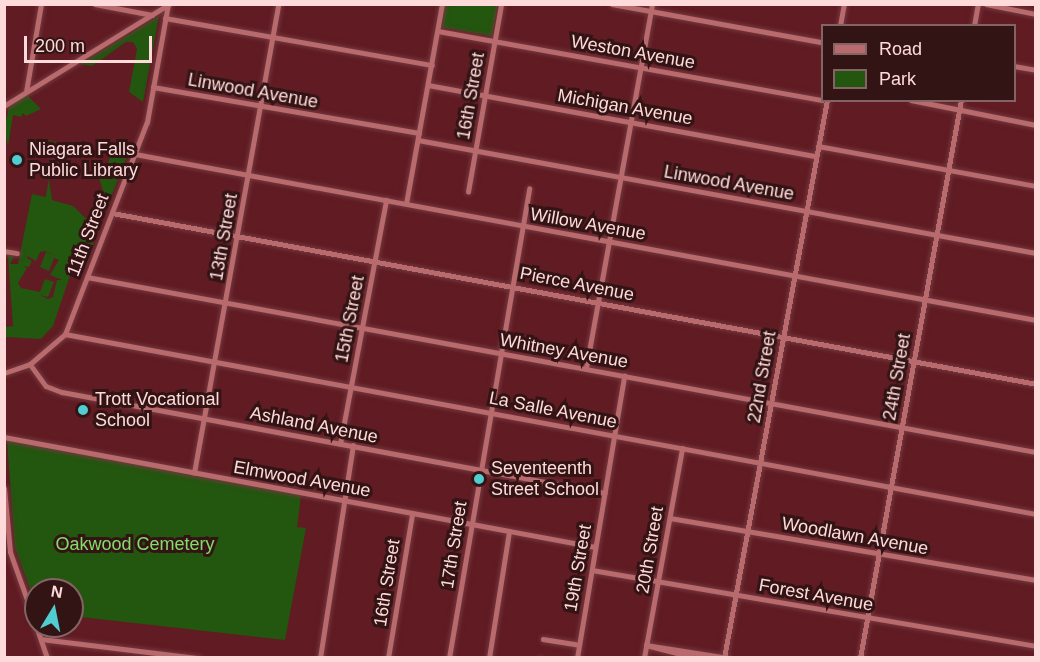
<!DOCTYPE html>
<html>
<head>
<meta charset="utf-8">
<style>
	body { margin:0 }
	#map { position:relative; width:1040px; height:662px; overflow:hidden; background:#611b22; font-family:Arial,sans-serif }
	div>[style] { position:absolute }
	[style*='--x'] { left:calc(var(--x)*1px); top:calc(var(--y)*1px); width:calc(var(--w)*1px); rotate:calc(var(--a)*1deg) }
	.green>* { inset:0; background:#23560f }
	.roads { filter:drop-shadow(0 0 2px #733940) drop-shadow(0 0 2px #733940) }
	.pedestrian>* { height:3px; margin:-1.5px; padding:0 1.5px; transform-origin:1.5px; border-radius:1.5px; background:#b86a6c }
	.minor>* { height:4.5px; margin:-2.25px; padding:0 2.25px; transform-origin:2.25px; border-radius:2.25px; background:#b86a6c }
	.tertiary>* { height:5px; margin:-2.5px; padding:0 2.5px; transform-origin:2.5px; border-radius:2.5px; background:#b86a6c }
	.dots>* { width:16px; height:16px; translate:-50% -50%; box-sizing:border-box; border:3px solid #331415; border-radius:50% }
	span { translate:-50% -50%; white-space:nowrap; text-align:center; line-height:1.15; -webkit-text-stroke:6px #331415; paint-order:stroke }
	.street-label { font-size:18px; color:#fedada }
	.poi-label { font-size:18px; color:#fedada }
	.left { translate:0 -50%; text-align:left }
	.park-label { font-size:18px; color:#84dc68 }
	.frame { position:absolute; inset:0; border:6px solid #fedada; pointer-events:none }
	.legend { position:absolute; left:821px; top:24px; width:195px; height:78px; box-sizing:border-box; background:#331415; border:2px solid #846364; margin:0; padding:8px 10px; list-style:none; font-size:18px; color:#fedada }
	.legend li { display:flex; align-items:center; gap:12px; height:30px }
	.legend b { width:30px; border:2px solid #846364 }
	.north { position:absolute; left:24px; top:578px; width:60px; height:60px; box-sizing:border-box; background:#331415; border:2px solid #846364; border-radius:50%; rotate:10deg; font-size:16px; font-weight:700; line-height:24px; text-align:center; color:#fedada }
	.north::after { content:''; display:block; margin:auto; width:21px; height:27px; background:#51ccd1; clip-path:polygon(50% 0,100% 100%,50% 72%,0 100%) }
	.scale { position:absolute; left:24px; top:36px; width:128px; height:27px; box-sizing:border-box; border:3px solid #fedada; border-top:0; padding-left:8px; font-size:18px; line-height:21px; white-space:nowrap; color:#fedada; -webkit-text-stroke:4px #331415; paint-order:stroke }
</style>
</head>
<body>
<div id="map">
	<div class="green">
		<div style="clip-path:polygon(445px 5px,498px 5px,492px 36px,441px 27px)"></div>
		<div style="clip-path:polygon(159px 16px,143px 102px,129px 92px,137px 49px,133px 42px,126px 42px,92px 66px,80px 64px)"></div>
		<div style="clip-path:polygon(27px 95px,41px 109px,26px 116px,23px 113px,21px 117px,13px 115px,8px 146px,4px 130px,9px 107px)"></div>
		<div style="clip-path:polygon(evenodd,42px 138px,56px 142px,49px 180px,52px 200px,73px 206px,98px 230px,87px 260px,77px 255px,53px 326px,41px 339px,5px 337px,5px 327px,13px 326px,8px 256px,5px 254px,15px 255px,10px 264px,18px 264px,32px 194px,46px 197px,46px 195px,55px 143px,42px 138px,45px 251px,56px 256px,46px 252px,40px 267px,49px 271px,54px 258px,59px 260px,50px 275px,62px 280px,57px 280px,53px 297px,48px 299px,40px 295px,48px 297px,54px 282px,45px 279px,40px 292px,21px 288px,18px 283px,27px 268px,23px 266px,29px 267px,32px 261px,27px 258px,27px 256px,36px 261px,40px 252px,45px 251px)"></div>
		<div style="clip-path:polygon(130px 149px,109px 202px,107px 203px,98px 175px,99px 166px,108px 167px,110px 153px)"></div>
		<div style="clip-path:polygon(7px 440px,301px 495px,297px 527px,306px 528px,285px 640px,72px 616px,72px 590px,36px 590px,36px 605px,15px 548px)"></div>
	</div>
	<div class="roads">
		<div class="pedestrian">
			<div style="--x:540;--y:658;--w:1;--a:-90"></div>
		</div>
		<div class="minor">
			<div style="--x:95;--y:4;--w:58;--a:10.9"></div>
			<div style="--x:612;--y:4;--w:213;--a:10.3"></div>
			<div style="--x:986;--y:4;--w:51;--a:11.3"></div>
			<div style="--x:165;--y:18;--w:271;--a:10"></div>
			<div style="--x:840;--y:26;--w:22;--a:-80"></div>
			<div style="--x:974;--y:26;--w:22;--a:-80"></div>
			<div style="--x:438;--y:31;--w:390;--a:10.2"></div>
			<div style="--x:1014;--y:66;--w:22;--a:10"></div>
			<div style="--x:428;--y:85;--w:394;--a:10.4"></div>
			<div style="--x:153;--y:87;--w:270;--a:9.8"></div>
			<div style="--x:26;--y:92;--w:89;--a:-80.3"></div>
			<div style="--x:911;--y:100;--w:127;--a:11.3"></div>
			<div style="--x:4;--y:106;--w:194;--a:-31.7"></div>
			<div style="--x:418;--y:140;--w:628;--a:10.36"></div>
			<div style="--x:818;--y:146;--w:222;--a:10.4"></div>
			<div style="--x:135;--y:154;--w:916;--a:10.44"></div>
			<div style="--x:468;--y:192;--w:191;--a:-80"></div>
			<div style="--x:406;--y:204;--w:203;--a:-79.8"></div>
			<div style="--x:4;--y:251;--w:13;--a:9"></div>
			<div style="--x:87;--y:277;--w:965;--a:10.45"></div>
			<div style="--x:65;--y:334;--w:988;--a:10.5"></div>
			<div style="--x:30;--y:364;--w:27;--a:54"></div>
			<div style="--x:46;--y:386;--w:17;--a:21"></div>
			<div style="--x:62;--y:392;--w:552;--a:10.54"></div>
			<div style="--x:586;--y:368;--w:370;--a:-79.7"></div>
			<div style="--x:4;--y:437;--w:601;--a:10.54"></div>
			<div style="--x:340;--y:444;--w:248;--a:-79.3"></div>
			<div style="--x:194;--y:473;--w:476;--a:-79.8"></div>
			<div style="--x:670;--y:518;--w:371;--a:9.6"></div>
			<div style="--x:592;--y:570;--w:450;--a:9.7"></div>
			<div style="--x:41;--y:639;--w:159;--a:6.9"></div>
			<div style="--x:543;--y:639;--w:36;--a:9"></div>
			<div style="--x:646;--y:645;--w:83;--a:9"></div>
			<div style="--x:646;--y:645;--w:53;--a:14.3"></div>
			<div style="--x:320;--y:658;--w:215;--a:-81.2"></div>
			<div style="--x:388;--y:658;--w:146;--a:-80.5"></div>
			<div style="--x:449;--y:658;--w:476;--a:-80.3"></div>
			<div style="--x:489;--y:658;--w:128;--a:-81"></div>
			<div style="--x:577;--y:658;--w:286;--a:-80.5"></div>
			<div style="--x:644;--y:658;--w:213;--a:-79.7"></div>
			<div style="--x:724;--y:658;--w:567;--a:-79.54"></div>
			<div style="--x:860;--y:658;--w:567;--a:-79.74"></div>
		</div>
		<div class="tertiary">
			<div style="--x:112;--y:213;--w:940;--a:10.48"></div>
			<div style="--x:4;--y:373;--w:28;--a:-19"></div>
			<div style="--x:30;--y:364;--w:46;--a:-40.6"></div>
			<div style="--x:65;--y:334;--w:227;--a:-68.9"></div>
			<div style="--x:147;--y:122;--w:120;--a:-79.9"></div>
			<div style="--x:4;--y:488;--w:64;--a:84.6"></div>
			<div style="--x:10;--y:552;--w:77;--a:70.4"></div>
			<div style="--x:36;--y:626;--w:34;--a:71"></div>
		</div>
	</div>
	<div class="dots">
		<div style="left:17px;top:160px;background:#51ccd1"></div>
		<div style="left:83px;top:410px;background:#51ccd1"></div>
		<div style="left:479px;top:479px;background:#51ccd1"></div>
	</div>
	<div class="street-label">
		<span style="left:633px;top:52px;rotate:10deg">Weston Avenue</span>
		<span style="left:253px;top:91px;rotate:10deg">Linwood Avenue</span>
		<span style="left:471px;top:96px;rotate:-80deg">16th Street</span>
		<span style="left:625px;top:107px;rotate:10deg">Michigan Avenue</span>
		<span style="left:729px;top:183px;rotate:10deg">Linwood Avenue</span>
		<span style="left:588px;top:224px;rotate:10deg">Willow Avenue</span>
		<span style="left:88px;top:235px;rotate:-69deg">11th Street</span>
		<span style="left:224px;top:237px;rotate:-80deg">13th Street</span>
		<span style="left:577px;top:284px;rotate:11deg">Pierce Avenue</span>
		<span style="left:350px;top:319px;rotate:-79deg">15th Street</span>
		<span style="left:564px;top:351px;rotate:10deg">Whitney Avenue</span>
		<span style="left:762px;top:377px;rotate:-80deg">22nd Street</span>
		<span style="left:897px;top:377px;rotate:-80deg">24th Street</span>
		<span style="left:553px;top:410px;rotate:11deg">La Salle Avenue</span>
		<span style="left:314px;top:425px;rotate:11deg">Ashland Avenue</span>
		<span style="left:302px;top:479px;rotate:10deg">Elmwood Avenue</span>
		<span style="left:855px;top:536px;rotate:10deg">Woodlawn Avenue</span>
		<span style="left:454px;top:545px;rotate:-81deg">17th Street</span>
		<span style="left:650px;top:550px;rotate:-80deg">20th Street</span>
		<span style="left:578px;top:568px;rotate:-80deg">19th Street</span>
		<span style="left:387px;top:583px;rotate:-81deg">16th Street</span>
		<span style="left:816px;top:595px;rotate:10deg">Forest Avenue</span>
	</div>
	<div class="poi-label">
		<span class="left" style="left:29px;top:160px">Niagara Falls<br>Public Library</span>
		<span class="left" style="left:95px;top:410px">Trott Vocational<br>School</span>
		<span class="left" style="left:491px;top:479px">Seventeenth<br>Street School</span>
	</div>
	<div class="park-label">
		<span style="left:135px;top:544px">Oakwood Cemetery</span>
	</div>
	<div class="frame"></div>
	<ul class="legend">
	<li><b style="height:8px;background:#b86a6c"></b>Road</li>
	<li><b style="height:16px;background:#23560f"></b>Park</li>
	</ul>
	<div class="north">N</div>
	<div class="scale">200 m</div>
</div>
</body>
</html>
